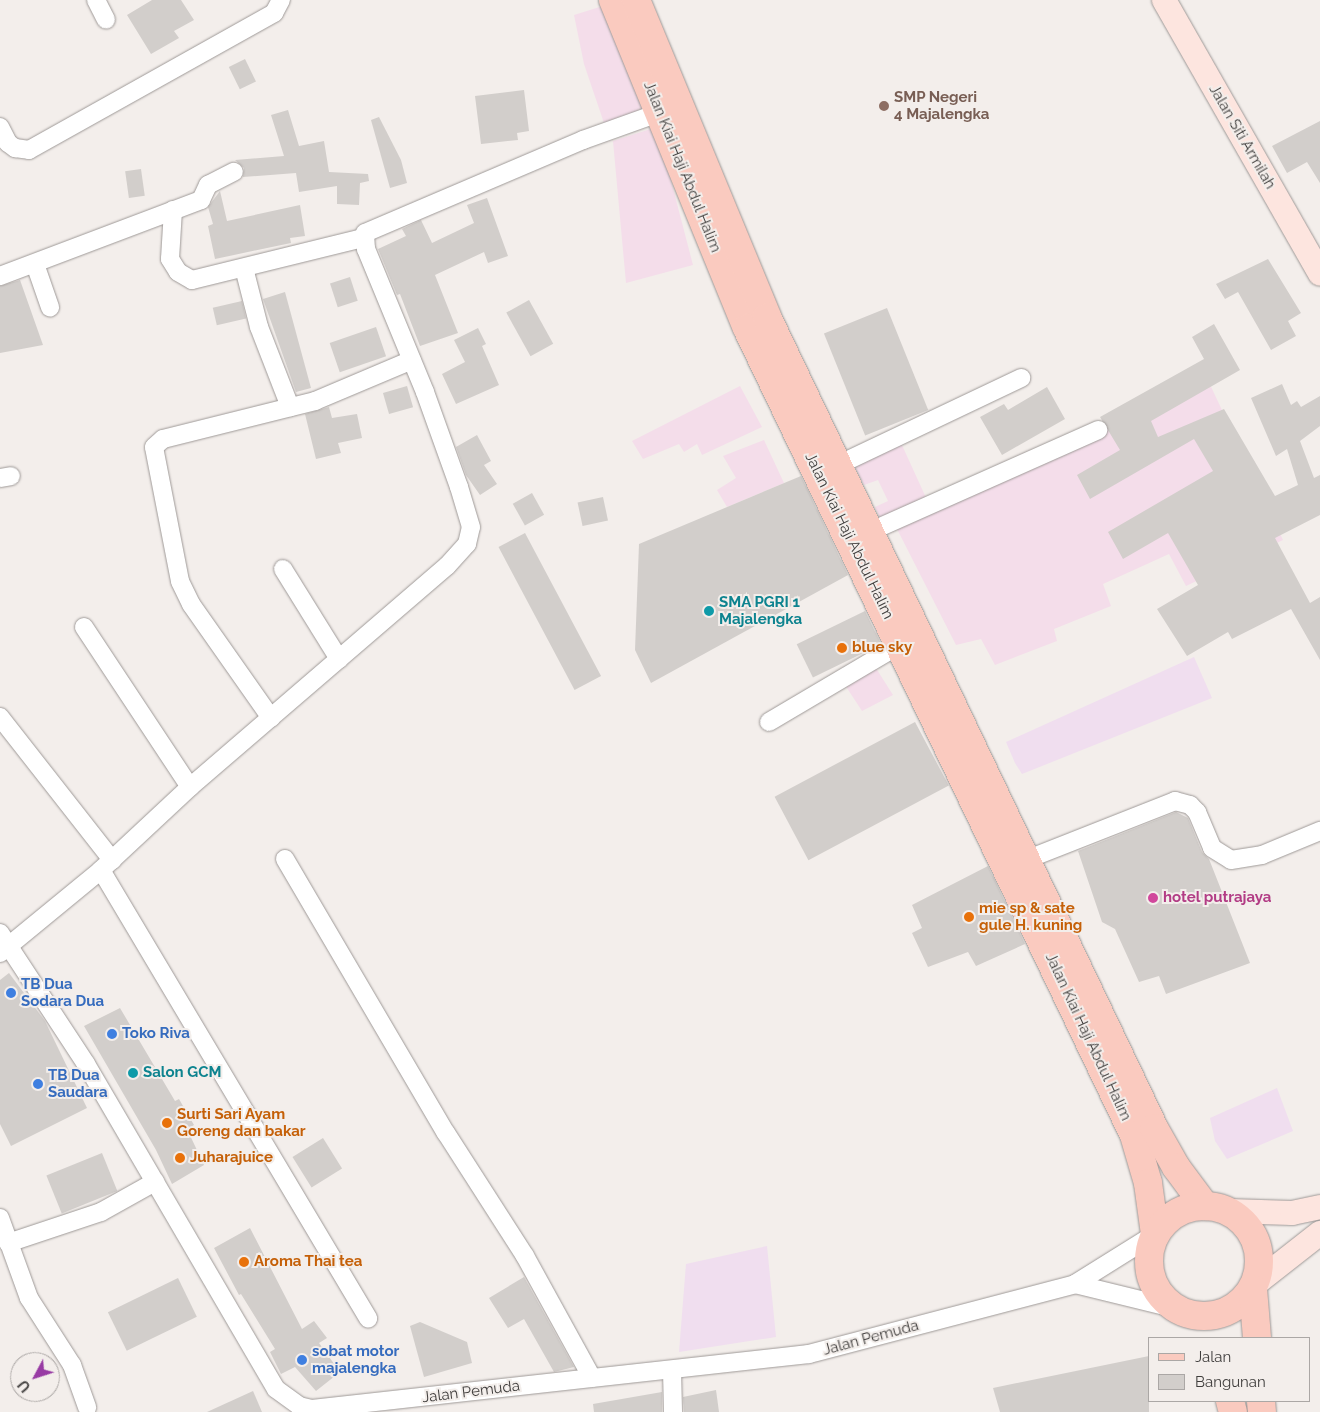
<!DOCTYPE html>
<html>
<head>
<meta charset="utf-8">
<style>
	body { margin:0 }
	#map { position:relative; width:1320px; height:1412px; overflow:hidden; background:#f3eeeb; font-family:Raleway,sans-serif }
	div>[style] { position:absolute }
	[style*='--x'] { left:calc(var(--x)*1px); top:calc(var(--y)*1px); width:calc(var(--w)*1px); rotate:calc(var(--a)*1deg) }
	.commercial>* { inset:0; background:#f4ddea }
	.industrial>* { inset:0; background:#f0deef }
	.building>* { inset:0; background:#d2cecb; transform-origin:0 0 }
	.roads { filter:drop-shadow(0 0 1px #9e9997) drop-shadow(0 0 1px #9e9997) }
	.minor>* { height:18px; margin:-9px; padding:0 9px; transform-origin:9px; border-radius:9px; background:#fff }
	.secondary>* { height:24px; margin:-12px; padding:0 12px; transform-origin:12px; border-radius:12px; background:#fde5df }
	.primary>* { height:28px; margin:-14px; padding:0 14px; transform-origin:14px; border-radius:14px; background:#facabf }
	.primary>.ring { margin:-14px; padding:0; box-sizing:content-box; background:none; border:28px solid #facabf; border-radius:50% }
	.dots>* { width:14px; height:14px; translate:-50% -50%; box-sizing:border-box; border:2px solid #f3eeeb; border-radius:50% }
	span { translate:-50% -50%; white-space:nowrap; text-align:center; line-height:1.15; -webkit-text-stroke:4px #f3eeeb; paint-order:stroke }
	.education-label { font-size:15px; color:#785e54; font-weight:700 }
	.left { translate:0 -50%; text-align:left }
	.street-label { font-size:15px; color:#3f3d3c }
	.culture-label { font-size:15px; color:#0d838f; font-weight:700 }
	.food-label { font-size:15px; color:#c56008; font-weight:700 }
	.hotel-label { font-size:15px; color:#b23c85; font-weight:700 }
	.shop-label { font-size:15px; color:#366cbe; font-weight:700 }
	.legend { position:absolute; left:1148px; top:1337px; width:162px; height:65px; box-sizing:border-box; background:#f3eeeb; border:1px solid #aba7a5; margin:0; padding:6px 9px; list-style:none; font-size:15px; color:#3f3d3c }
	.legend li { display:flex; align-items:center; gap:10px; height:25px }
	.legend b { width:25px; border:1px solid #aba7a5 }
	.north { position:absolute; left:10px; top:1352px; width:50px; height:50px; box-sizing:border-box; background:#f3eeeb; border:1px solid #aba7a5; border-radius:50%; rotate:230deg; font-size:14px; font-weight:700; line-height:20px; text-align:center; color:#3f3d3c }
	.north::after { content:''; display:block; margin:auto; width:18px; height:22px; background:#983ba4; clip-path:polygon(50% 0,100% 100%,50% 72%,0 100%) }
</style>
</head>
<body>
<div id="map">
	<div class="commercial">
		<div style="clip-path:polygon(606px 5px,648px 107px,605px 126px,584px 64px,574px 15px)"></div>
		<div style="clip-path:polygon(657px 127px,693px 265px,626px 283px,613px 141px)"></div>
		<div style="clip-path:polygon(1206px 376px,1283px 540px,1186px 586px,1169px 554px,1103px 584px,1111px 606px,1054px 629px,1057px 641px,995px 665px,981px 639px,956px 645px,896px 527px)"></div>
		<div style="clip-path:polygon(740px 386px,762px 427px,702px 455px,697px 444px,684px 452px,679px 444px,643px 459px,632px 441px)"></div>
		<div style="clip-path:polygon(764px 440px,784px 483px,727px 507px,717px 490px,736px 478px,723px 456px)"></div>
		<div style="clip-path:polygon(901px 443px,928px 502px,882px 522px,875px 507px,888px 501px,878px 480px,864px 485px,854px 465px)"></div>
		<div style="clip-path:polygon(874px 665px,893px 695px,862px 711px,841px 679px)"></div>
	</div>
	<div class="industrial">
		<div style="clip-path:polygon(1194px 657px,1212px 698px,1022px 774px,1015px 763px,1006px 742px)"></div>
		<div style="clip-path:polygon(1277px 1088px,1293px 1131px,1227px 1159px,1215px 1141px,1210px 1118px)"></div>
		<div style="clip-path:polygon(767px 1246px,776px 1337px,679px 1352px,686px 1264px)"></div>
	</div>
	<div class="building">
		<div style="clip-path:polygon(152px 0,181px 0,194px 20px,174px 31px,179px 38px,151px 54px,127px 15px)"></div>
		<div style="left:245px;top:59px;width:25px;height:18px;rotate:64deg"></div>
		<div style="clip-path:polygon(524px 90px,529px 131px,517px 133px,518px 140px,481px 144px,475px 96px)"></div>
		<div style="clip-path:polygon(288px 110px,299px 146px,324px 141px,329px 172px,368px 174px,369px 181px,360px 183px,359px 205px,337px 204px,337px 186px,299px 192px,296px 173px,243px 177px,244px 168px,235px 160px,284px 156px,271px 115px)"></div>
		<div style="clip-path:polygon(379px 117px,401px 160px,407px 183px,390px 188px,371px 120px)"></div>
		<div style="clip-path:polygon(1320px 121px,1320px 183px,1307px 162px,1287px 173px,1272px 146px)"></div>
		<div style="left:141px;top:169px;width:27px;height:16px;rotate:82deg"></div>
		<div style="clip-path:polygon(220px 191px,227px 221px,300px 205px,305px 236px,290px 238px,291px 243px,215px 259px,208px 226px,213px 224px,208px 207px)"></div>
		<div style="clip-path:polygon(487px 198px,508px 256px,488px 263px,484px 252px,435px 275px,458px 333px,420px 346px,400px 294px,397px 295px,378px 249px,406px 236px,402px 229px,421px 220px,432px 243px,474px 223px,467px 205px)"></div>
		<div style="clip-path:polygon(1268px 259px,1301px 313px,1288px 321px,1296px 336px,1271px 350px,1238px 292px,1225px 299px,1216px 284px)"></div>
		<div style="left:350px;top:277px;width:25px;height:21px;rotate:72deg"></div>
		<div style="clip-path:polygon(20px 280px,43px 345px,0 353px,0 286px)"></div>
		<div style="clip-path:polygon(285px 292px,311px 388px,296px 392px,263px 299px)"></div>
		<div style="left:529px;top:300px;width:50px;height:26px;rotate:61deg"></div>
		<div style="left:242px;top:301px;width:18px;height:30px;rotate:77deg"></div>
		<div style="left:887px;top:308px;width:110px;height:68px;rotate:68deg"></div>
		<div style="clip-path:polygon(1214px 324px,1240px 370px,1151px 421px,1158px 437px,1224px 409px,1275px 496px,1298px 485px,1287px 449px,1276px 456px,1251px 398px,1282px 384px,1291px 405px,1297px 401px,1301px 407px,1320px 396px,1320px 426px,1300px 441px,1314px 478px,1320px 475px,1320px 515px,1275px 538px,1310px 603px,1320px 597px,1320px 660px,1291px 609px,1232px 639px,1228px 632px,1187px 656px,1157px 609px,1198px 585px,1168px 533px,1123px 559px,1108px 532px,1213px 471px,1194px 439px,1090px 499px,1077px 475px,1120px 450px,1100px 417px,1204px 359px,1192px 337px)"></div>
		<div style="left:376px;top:327px;width:31px;height:49px;rotate:71deg"></div>
		<div style="clip-path:polygon(478px 328px,486px 344px,482px 346px,499px 385px,456px 404px,442px 374px,465px 362px,454px 340px)"></div>
		<div style="left:407px;top:386px;width:22px;height:25px;rotate:74deg"></div>
		<div style="clip-path:polygon(1047px 387px,1065px 419px,1002px 455px,980px 417px,1004px 404px,1008px 410px)"></div>
		<div style="clip-path:polygon(329px 407px,332px 418px,357px 414px,362px 438px,338px 443px,341px 453px,316px 459px,305px 414px)"></div>
		<div style="clip-path:polygon(477px 435px,491px 461px,484px 465px,497px 484px,480px 495px,466px 475px,456px 447px)"></div>
		<div style="clip-path:polygon(801px 476px,848px 575px,651px 683px,635px 650px,639px 544px)"></div>
		<div style="left:532px;top:493px;width:25px;height:22px;rotate:61deg"></div>
		<div style="left:603px;top:497px;width:24px;height:26px;rotate:78deg"></div>
		<div style="left:525px;top:533px;width:162px;height:30px;rotate:62deg"></div>
		<div style="left:865px;top:611px;width:37px;height:76px;rotate:64deg"></div>
		<div style="left:915px;top:722px;width:72px;height:159px;rotate:62deg"></div>
		<div style="clip-path:polygon(1176px 812px,1188px 818px,1202px 852px,1209px 859px,1250px 963px,1166px 994px,1159px 976px,1139px 982px,1115px 929px,1102px 922px,1078px 851px)"></div>
		<div style="clip-path:polygon(988px 866px,1025px 944px,976px 966px,968px 952px,928px 967px,912px 933px,922px 928px,912px 905px)"></div>
		<div style="clip-path:polygon(9px 973px,45px 1021px,87px 1108px,11px 1146px,0 1124px,0 980px)"></div>
		<div style="clip-path:polygon(120px 1008px,175px 1101px,179px 1099px,194px 1125px,187px 1129px,204px 1165px,172px 1184px,156px 1150px,84px 1026px)"></div>
		<div style="left:323px;top:1138px;width:36px;height:36px;rotate:58deg"></div>
		<div style="left:102px;top:1153px;width:41px;height:60px;rotate:68deg"></div>
		<div style="clip-path:polygon(250px 1228px,302px 1329px,314px 1321px,327px 1338px,319px 1343px,340px 1372px,316px 1391px,295px 1367px,281px 1374px,270px 1352px,275px 1349px,241px 1294px,239px 1295px,214px 1248px)"></div>
		<div style="clip-path:polygon(524px 1277px,574px 1367px,554px 1372px,524px 1319px,508px 1328px,489px 1298px)"></div>
		<div style="left:178px;top:1278px;width:43px;height:78px;rotate:64deg"></div>
		<div style="clip-path:polygon(420px 1322px,467px 1342px,472px 1363px,424px 1377px,410px 1326px)"></div>
		<div style="clip-path:polygon(1149px 1356px,1149px 1412px,1000px 1412px,993px 1388px)"></div>
		<div style="clip-path:polygon(716px 1390px,719px 1412px,684px 1412px,683px 1397px)"></div>
		<div style="clip-path:polygon(253px 1391px,262px 1412px,207px 1412px)"></div>
		<div style="clip-path:polygon(662px 1392px,662px 1412px,594px 1412px,593px 1404px)"></div>
	</div>
	<div class="roads">
		<div class="minor">
			<div style="--x:96;--y:0;--w:22;--a:63"></div>
			<div style="--x:0;--y:127;--w:18;--a:63"></div>
			<div style="--x:8;--y:143;--w:9;--a:36"></div>
			<div style="--x:15;--y:148;--w:14;--a:8"></div>
			<div style="--x:29;--y:150;--w:281;--a:-29.2"></div>
			<div style="--x:274;--y:13;--w:15;--a:-62"></div>
			<div style="--x:173;--y:210;--w:49;--a:93.5"></div>
			<div style="--x:170;--y:259;--w:15;--a:58"></div>
			<div style="--x:178;--y:272;--w:16;--a:30"></div>
			<div style="--x:192;--y:280;--w:176;--a:-13.8"></div>
			<div style="--x:35;--y:264;--w:46;--a:70.8"></div>
			<div style="--x:244;--y:268;--w:61;--a:75.7"></div>
			<div style="--x:259;--y:327;--w:86;--a:68.8"></div>
			<div style="--x:0;--y:276;--w:215;--a:-20.7"></div>
			<div style="--x:201;--y:200;--w:17;--a:-65"></div>
			<div style="--x:208;--y:185;--w:29;--a:-27"></div>
			<div style="--x:838;--y:465;--w:203;--a:-25.4"></div>
			<div style="--x:0;--y:478;--w:11;--a:-10"></div>
			<div style="--x:869;--y:532;--w:251;--a:-24"></div>
			<div style="--x:283;--y:569;--w:106;--a:58.1"></div>
			<div style="--x:84;--y:627;--w:192;--a:56.5"></div>
			<div style="--x:0;--y:717;--w:182;--a:51.9"></div>
			<div style="--x:271;--y:718;--w:139;--a:-125.1"></div>
			<div style="--x:191;--y:604;--w:25;--a:-116"></div>
			<div style="--x:180;--y:581;--w:136;--a:-101"></div>
			<div style="--x:154;--y:447;--w:12;--a:-42"></div>
			<div style="--x:163;--y:439;--w:157;--a:-14"></div>
			<div style="--x:315;--y:401;--w:105;--a:-22.9"></div>
			<div style="--x:769;--y:722;--w:153;--a:-30.6"></div>
			<div style="--x:285;--y:859;--w:318;--a:59.6"></div>
			<div style="--x:446;--y:1133;--w:146;--a:57.3"></div>
			<div style="--x:525;--y:1256;--w:139;--a:61.2"></div>
			<div style="--x:1028;--y:859;--w:158;--a:-21.5"></div>
			<div style="--x:1175;--y:801;--w:16;--a:15"></div>
			<div style="--x:1190;--y:805;--w:10;--a:45"></div>
			<div style="--x:1197;--y:812;--w:39;--a:67"></div>
			<div style="--x:1212;--y:848;--w:22;--a:32"></div>
			<div style="--x:1231;--y:860;--w:31;--a:-9"></div>
			<div style="--x:1262;--y:855;--w:63;--a:-22.5"></div>
			<div style="--x:101;--y:870;--w:522;--a:59.21"></div>
			<div style="--x:0;--y:933;--w:157;--a:56.7"></div>
			<div style="--x:86;--y:1064;--w:376;--a:59.7"></div>
			<div style="--x:276;--y:1389;--w:29;--a:36"></div>
			<div style="--x:299;--y:1406;--w:13;--a:13"></div>
			<div style="--x:312;--y:1409;--w:500;--a:-6.31"></div>
			<div style="--x:809;--y:1354;--w:275;--a:-14.7"></div>
			<div style="--x:1075;--y:1284;--w:94;--a:-32"></div>
			<div style="--x:0;--y:953;--w:131;--a:-39.4"></div>
			<div style="--x:101;--y:870;--w:122;--a:-43"></div>
			<div style="--x:190;--y:787;--w:339;--a:-40.7"></div>
			<div style="--x:447;--y:566;--w:30;--a:-48"></div>
			<div style="--x:467;--y:544;--w:17;--a:-77"></div>
			<div style="--x:471;--y:527;--w:42;--a:-106.7"></div>
			<div style="--x:459;--y:487;--w:101;--a:-109.7"></div>
			<div style="--x:425;--y:392;--w:155;--a:-112.4"></div>
			<div style="--x:366;--y:249;--w:16;--a:-94"></div>
			<div style="--x:365;--y:233;--w:237;--a:-23.1"></div>
			<div style="--x:583;--y:140;--w:89;--a:-19.7"></div>
			<div style="--x:0;--y:1218;--w:85;--a:70.1"></div>
			<div style="--x:29;--y:1298;--w:80;--a:57.3"></div>
			<div style="--x:72;--y:1365;--w:45;--a:70.3"></div>
			<div style="--x:8;--y:1243;--w:98;--a:-18.4"></div>
			<div style="--x:101;--y:1212;--w:62;--a:-29.1"></div>
			<div style="--x:1075;--y:1284;--w:101;--a:13.8"></div>
			<div style="--x:672;--y:1370;--w:42;--a:88.6"></div>
		</div>
		<div class="secondary">
			<div style="--x:1164;--y:0;--w:315;--a:60.3"></div>
			<div style="--x:1229;--y:1211;--w:63;--a:1.8"></div>
			<div style="--x:1292;--y:1213;--w:29;--a:-12"></div>
			<div style="--x:1255;--y:1284;--w:83;--a:-38.1"></div>
		</div>
		<div class="primary">
			<div style="--x:613;--y:0;--w:354;--a:67.8"></div>
			<div style="--x:747;--y:328;--w:895;--a:64.38"></div>
			<div style="--x:1134;--y:1135;--w:50;--a:73.7"></div>
			<div style="--x:1148;--y:1183;--w:51;--a:82.2"></div>
			<div style="--x:636;--y:0;--w:343;--a:67.5"></div>
			<div style="--x:767;--y:317;--w:899;--a:64.49"></div>
			<div style="--x:1154;--y:1128;--w:45;--a:60.6"></div>
			<div style="--x:1176;--y:1167;--w:49;--a:53.4"></div>
			<div class="ring" style="left:1149px;top:1206px;width:82px;height:82px"></div>
			<div style="--x:1253;--y:1289;--w:49;--a:85.3"></div>
			<div style="--x:1230;--y:1401;--w:11;--a:75"></div>
			<div style="--x:1261;--y:1401;--w:11;--a:85"></div>
		</div>
	</div>
	<div class="dots">
		<div style="left:884px;top:106px;background:#8d6e63"></div>
		<div style="left:709px;top:611px;background:#0f9aa8"></div>
		<div style="left:842px;top:648px;background:#e8710a"></div>
		<div style="left:1153px;top:898px;background:#d1479c"></div>
		<div style="left:969px;top:917px;background:#e8710a"></div>
		<div style="left:11px;top:993px;background:#3f7fe0"></div>
		<div style="left:112px;top:1034px;background:#3f7fe0"></div>
		<div style="left:133px;top:1073px;background:#0f9aa8"></div>
		<div style="left:38px;top:1084px;background:#3f7fe0"></div>
		<div style="left:167px;top:1123px;background:#e8710a"></div>
		<div style="left:180px;top:1158px;background:#e8710a"></div>
		<div style="left:244px;top:1262px;background:#e8710a"></div>
		<div style="left:302px;top:1360px;background:#3f7fe0"></div>
	</div>
	<div class="education-label">
		<span class="left" style="left:894px;top:106px">SMP Negeri<br>4 Majalengka</span>
	</div>
	<div class="street-label">
		<span style="left:1242px;top:137px;rotate:60deg">Jalan Siti Armilah</span>
		<span style="left:682px;top:167px;rotate:68deg">Jalan Kiai Haji Abdul Halim</span>
		<span style="left:849px;top:536px;rotate:64deg">Jalan Kiai Haji Abdul Halim</span>
		<span style="left:1088px;top:1037px;rotate:65deg">Jalan Kiai Haji Abdul Halim</span>
		<span style="left:871px;top:1338px;rotate:-15deg">Jalan Pemuda</span>
		<span style="left:471px;top:1392px;rotate:-7deg">Jalan Pemuda</span>
	</div>
	<div class="culture-label">
		<span class="left" style="left:719px;top:611px">SMA PGRI 1<br>Majalengka</span>
		<span class="left" style="left:143px;top:1073px">Salon GCM</span>
	</div>
	<div class="food-label">
		<span class="left" style="left:852px;top:648px">blue sky</span>
		<span class="left" style="left:979px;top:917px">mie sp &amp; sate<br>gule H. kuning</span>
		<span class="left" style="left:177px;top:1123px">Surti Sari Ayam<br>Goreng dan bakar</span>
		<span class="left" style="left:190px;top:1158px">Juharajuice</span>
		<span class="left" style="left:254px;top:1262px">Aroma Thai tea</span>
	</div>
	<div class="hotel-label">
		<span class="left" style="left:1163px;top:898px">hotel putrajaya</span>
	</div>
	<div class="shop-label">
		<span class="left" style="left:21px;top:993px">TB Dua<br>Sodara Dua</span>
		<span class="left" style="left:122px;top:1034px">Toko Riva</span>
		<span class="left" style="left:48px;top:1084px">TB Dua<br>Saudara</span>
		<span class="left" style="left:312px;top:1360px">sobat motor<br>majalengka</span>
	</div>
	<ul class="legend">
	<li><b style="height:6px;background:#facabf"></b>Jalan</li>
	<li><b style="height:14px;background:#d2cecb"></b>Bangunan</li>
	</ul>
	<div class="north">U</div>
</div>
</body>
</html>
